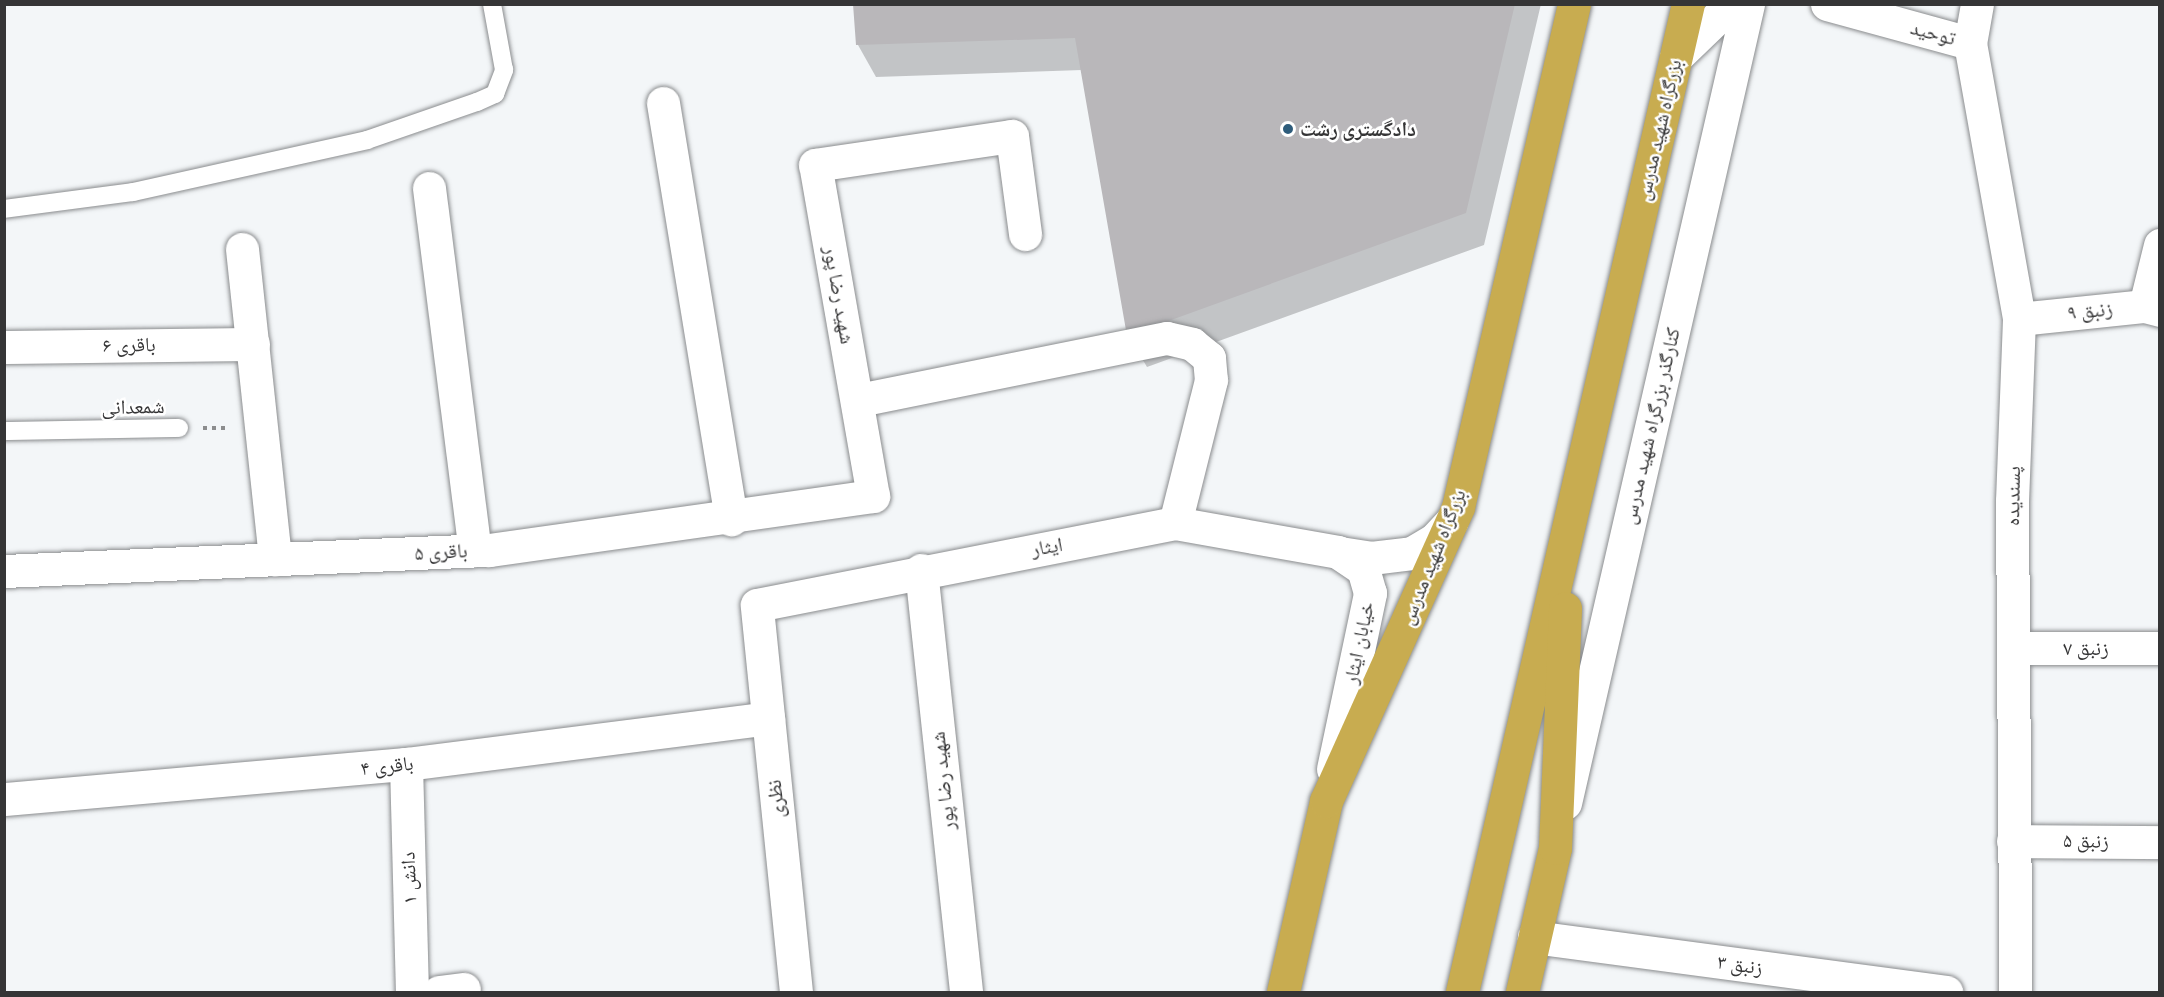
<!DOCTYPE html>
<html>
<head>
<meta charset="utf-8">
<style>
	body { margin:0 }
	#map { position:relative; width:2164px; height:997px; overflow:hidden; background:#f3f6f8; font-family:"Source Serif 4","Noto Naskh Arabic",serif }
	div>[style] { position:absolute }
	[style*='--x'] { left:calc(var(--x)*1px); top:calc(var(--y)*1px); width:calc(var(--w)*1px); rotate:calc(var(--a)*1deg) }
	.shadow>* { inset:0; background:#0003 }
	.building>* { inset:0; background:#b9b7ba }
	.path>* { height:4px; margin-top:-2px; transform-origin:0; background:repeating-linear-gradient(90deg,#8c8d8e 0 4.5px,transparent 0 9px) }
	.roads { filter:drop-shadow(0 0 2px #8a8c8e) drop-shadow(0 0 2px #8a8c8e) }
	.service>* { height:18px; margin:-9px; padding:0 9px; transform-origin:9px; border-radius:9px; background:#fff }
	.minor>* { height:33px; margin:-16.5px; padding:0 16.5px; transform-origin:16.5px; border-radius:16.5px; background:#fff }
	.tertiary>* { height:33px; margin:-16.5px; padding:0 16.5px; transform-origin:16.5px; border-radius:16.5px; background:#fff }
	.secondary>* { height:33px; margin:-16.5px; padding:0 16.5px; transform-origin:16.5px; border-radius:16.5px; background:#fff }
	.trunk>* { height:33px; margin:-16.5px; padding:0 16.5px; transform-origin:16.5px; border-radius:16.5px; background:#c8ac50 }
	.dots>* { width:16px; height:16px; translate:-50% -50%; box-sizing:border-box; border:3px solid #fff; border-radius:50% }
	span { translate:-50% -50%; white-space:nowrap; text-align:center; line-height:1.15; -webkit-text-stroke:5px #fff; paint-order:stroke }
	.street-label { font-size:20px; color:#353536 }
	.poi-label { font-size:20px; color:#353536; font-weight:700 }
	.left { translate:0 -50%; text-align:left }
	.frame { position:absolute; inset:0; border:6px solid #353536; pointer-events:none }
</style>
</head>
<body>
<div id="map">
	<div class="shadow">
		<div style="clip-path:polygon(854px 4px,1541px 4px,1484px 245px,1147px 367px,1128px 335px,1082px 70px,876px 77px,858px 45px)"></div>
	</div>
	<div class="building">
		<div style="clip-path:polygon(853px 4px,1515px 4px,1466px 213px,1127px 336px,1075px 38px,856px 45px)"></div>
	</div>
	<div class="path">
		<div style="--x:203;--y:428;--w:26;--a:0"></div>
	</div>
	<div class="roads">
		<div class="service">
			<div style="--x:4;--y:209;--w:130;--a:-7.5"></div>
			<div style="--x:133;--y:192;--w:240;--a:-12.5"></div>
			<div style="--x:367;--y:140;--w:116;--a:-19.1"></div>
			<div style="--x:477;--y:102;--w:20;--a:-24"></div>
			<div style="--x:495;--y:94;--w:26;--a:-69"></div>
			<div style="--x:504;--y:70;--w:67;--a:-100.3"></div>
			<div style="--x:4;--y:431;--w:175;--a:-1"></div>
		</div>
		<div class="minor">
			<div style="--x:1827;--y:4;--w:148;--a:15.3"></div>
			<div style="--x:1977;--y:4;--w:40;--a:100"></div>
			<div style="--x:1970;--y:43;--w:280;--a:79.9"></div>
			<div style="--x:2019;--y:319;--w:182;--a:92.2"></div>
			<div style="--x:2012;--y:501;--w:491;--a:89.6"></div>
			<div style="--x:663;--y:103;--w:422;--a:80.7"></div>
			<div style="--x:429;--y:188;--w:365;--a:82.8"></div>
			<div style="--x:242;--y:249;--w:312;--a:83.9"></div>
			<div style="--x:2145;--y:306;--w:63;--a:-76.2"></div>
			<div style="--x:2019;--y:319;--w:127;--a:-5.9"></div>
			<div style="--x:2145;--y:306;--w:16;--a:15"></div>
			<div style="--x:4;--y:347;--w:249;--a:-0.7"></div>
			<div style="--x:859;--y:400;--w:314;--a:-11.4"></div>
			<div style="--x:1167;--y:338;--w:26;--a:13"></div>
			<div style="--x:1192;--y:344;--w:22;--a:39"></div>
			<div style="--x:1209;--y:358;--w:22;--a:85"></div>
			<div style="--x:1211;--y:380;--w:147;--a:104.1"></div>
			<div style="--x:921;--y:570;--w:424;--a:83.9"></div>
			<div style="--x:4;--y:571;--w:485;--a:-2.5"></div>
			<div style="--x:489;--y:550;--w:388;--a:-8"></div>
			<div style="--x:873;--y:496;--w:336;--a:-99.9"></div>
			<div style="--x:815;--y:165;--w:199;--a:-8.4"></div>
			<div style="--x:1012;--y:136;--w:99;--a:82.4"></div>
			<div style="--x:2013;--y:648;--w:147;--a:0"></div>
			<div style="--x:406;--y:764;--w:228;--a:88.5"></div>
			<div style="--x:4;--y:799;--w:404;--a:-5"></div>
			<div style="--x:406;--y:764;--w:365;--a:-7.2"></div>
			<div style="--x:2013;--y:841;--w:147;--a:0.4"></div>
			<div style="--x:1534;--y:937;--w:416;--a:7.6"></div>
			<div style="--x:439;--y:992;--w:25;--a:-7"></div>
			<div style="--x:796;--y:992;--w:389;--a:-95.8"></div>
			<div style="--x:757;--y:605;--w:426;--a:-11.1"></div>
			<div style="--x:1175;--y:523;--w:166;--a:10.1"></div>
		</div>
		<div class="tertiary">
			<div style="--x:1340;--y:553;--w:31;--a:9"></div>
			<div style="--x:1371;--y:558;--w:41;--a:-7"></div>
			<div style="--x:1412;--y:553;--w:26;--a:-31"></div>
			<div style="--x:1434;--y:540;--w:26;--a:-47"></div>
			<div style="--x:1333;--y:769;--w:180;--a:-78.1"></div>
			<div style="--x:1370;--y:593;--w:25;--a:-106"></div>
			<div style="--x:1363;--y:569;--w:30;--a:-146"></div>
			<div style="--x:1565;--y:803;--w:820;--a:-77.1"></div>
		</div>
		<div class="secondary">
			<div style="--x:1676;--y:57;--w:76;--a:-43.9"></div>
		</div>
		<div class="trunk">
			<div style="--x:1283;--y:992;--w:196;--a:-77.3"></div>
			<div style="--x:1326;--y:801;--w:322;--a:-65.8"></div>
			<div style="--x:1458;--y:507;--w:516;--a:-77.01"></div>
			<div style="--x:1462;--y:992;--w:1014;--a:-77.12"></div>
			<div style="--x:1522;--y:992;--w:148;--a:-77.1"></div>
			<div style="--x:1555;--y:848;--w:240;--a:-87.6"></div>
		</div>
	</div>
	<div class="dots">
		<div style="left:1288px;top:129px;background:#2e5c7b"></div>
	</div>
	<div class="street-label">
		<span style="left:1933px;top:33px;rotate:15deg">توحید</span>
		<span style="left:1659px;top:130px;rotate:-77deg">بزرگراه شهید مدرس</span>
		<span style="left:839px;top:295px;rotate:80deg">شهید رضا پور</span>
		<span style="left:2090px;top:311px;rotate:-6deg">زنبق ۹</span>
		<span style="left:129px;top:345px;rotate:-1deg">باقری ۶</span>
		<span style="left:133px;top:407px;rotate:-1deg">شمعدانی</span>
		<span style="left:1651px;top:426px;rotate:-77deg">کنارگذر بزرگراه شهید مدرس</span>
		<span style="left:2013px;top:496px;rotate:-89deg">پسندیده</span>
		<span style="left:1047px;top:547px;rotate:-10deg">ایثار</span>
		<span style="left:441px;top:552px;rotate:-3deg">باقری ۵</span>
		<span style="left:1433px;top:557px;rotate:-68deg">بزرگراه شهید مدرس</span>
		<span style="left:1359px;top:643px;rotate:-78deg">خیابان ایثار</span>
		<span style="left:2086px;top:648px">زنبق ۷</span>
		<span style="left:387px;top:766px;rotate:-6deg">باقری ۴</span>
		<span style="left:943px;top:781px;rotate:-96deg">شهید رضا پور</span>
		<span style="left:776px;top:799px;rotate:-96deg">نظری</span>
		<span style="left:2086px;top:841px;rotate:1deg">زنبق ۵</span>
		<span style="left:409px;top:878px;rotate:-92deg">دانش ۱</span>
		<span style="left:1740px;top:965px;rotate:8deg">زنبق ۳</span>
	</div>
	<div class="poi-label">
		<span class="left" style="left:1300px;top:129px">دادگستری رشت</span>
	</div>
	<div class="frame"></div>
</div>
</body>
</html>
